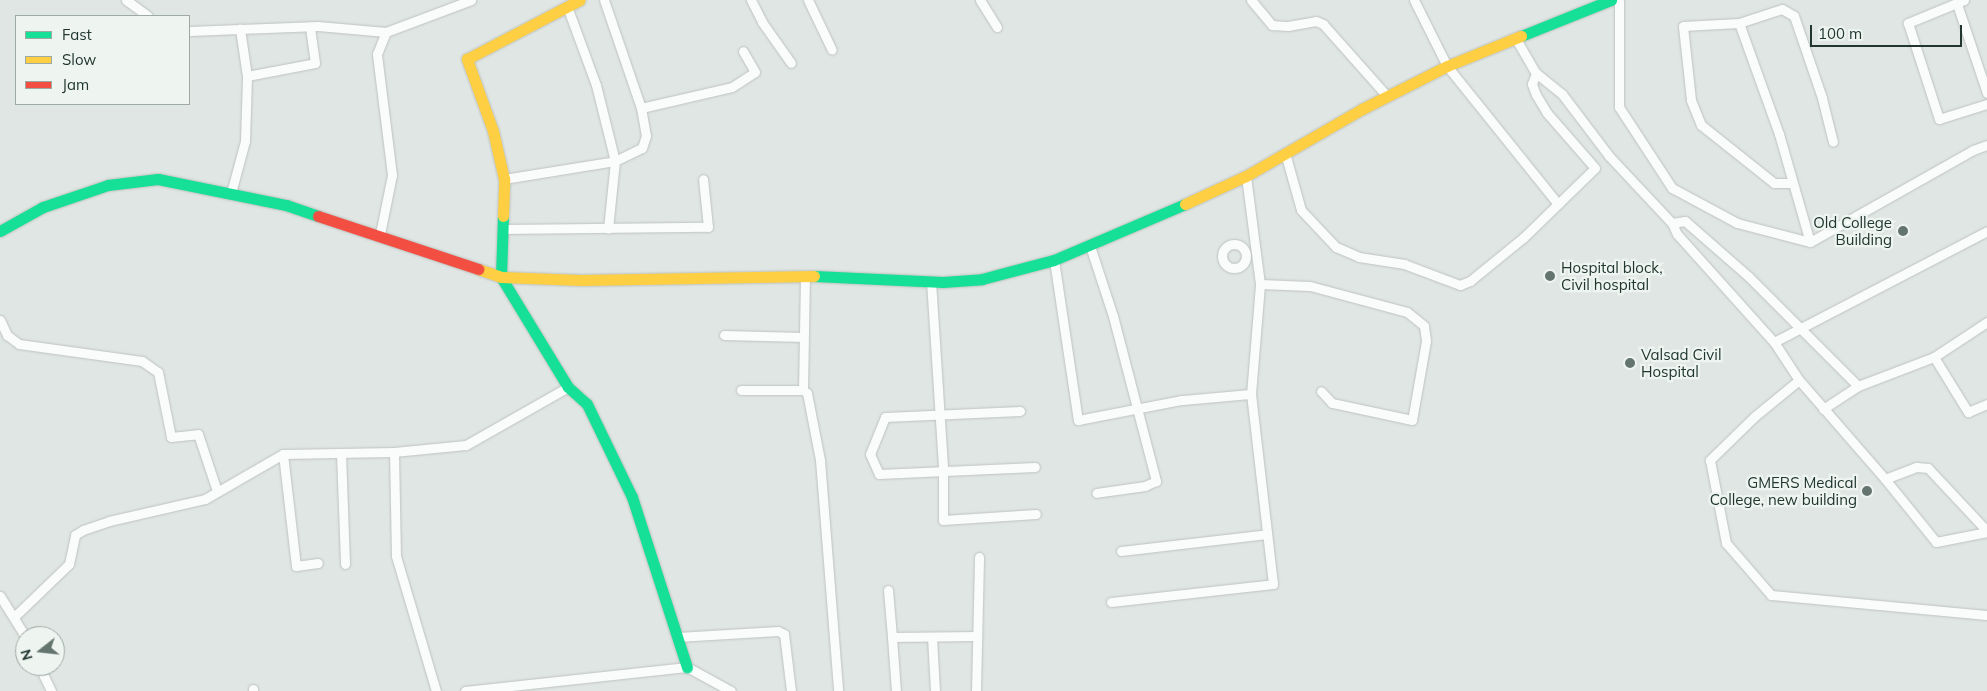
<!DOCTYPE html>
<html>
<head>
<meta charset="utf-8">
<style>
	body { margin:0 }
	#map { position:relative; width:1987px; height:691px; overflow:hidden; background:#e0e6e3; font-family:Mulish,sans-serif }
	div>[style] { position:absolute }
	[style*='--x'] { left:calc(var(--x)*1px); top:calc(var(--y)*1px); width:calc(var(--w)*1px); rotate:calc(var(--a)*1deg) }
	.roads { filter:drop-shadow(0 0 1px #bdc3c0) drop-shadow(0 0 1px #bdc3c0) }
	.street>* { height:9px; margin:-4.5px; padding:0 4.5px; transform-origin:4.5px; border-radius:4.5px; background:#fafbfb }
	.street>.ring { margin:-4.5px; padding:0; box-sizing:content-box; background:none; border:9px solid #fafbfb; border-radius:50% }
	.fast>* { height:11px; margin:-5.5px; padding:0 5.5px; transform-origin:5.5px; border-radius:5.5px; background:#16e098 }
	.slow>* { height:11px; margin:-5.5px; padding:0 5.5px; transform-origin:5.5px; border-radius:5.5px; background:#ffcf43 }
	.jam>* { height:11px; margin:-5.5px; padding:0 5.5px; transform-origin:5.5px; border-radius:5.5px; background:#f24e42 }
	.dots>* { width:14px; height:14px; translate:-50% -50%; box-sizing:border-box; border:2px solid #eef5f1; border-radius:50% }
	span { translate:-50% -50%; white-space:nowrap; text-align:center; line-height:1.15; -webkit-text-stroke:4.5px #eef5f1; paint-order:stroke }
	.poi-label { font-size:15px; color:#213630 }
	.right { translate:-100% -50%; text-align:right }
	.left { translate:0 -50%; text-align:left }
	.legend { position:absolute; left:15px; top:15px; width:175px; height:90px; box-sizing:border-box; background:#eef5f1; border:1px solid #9ca9a4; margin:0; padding:6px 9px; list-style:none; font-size:15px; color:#213630 }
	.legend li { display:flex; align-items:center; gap:10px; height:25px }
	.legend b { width:25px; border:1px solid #9ca9a4 }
	.north { position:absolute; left:15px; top:626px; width:50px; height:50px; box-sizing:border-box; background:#eef5f1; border:1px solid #9ca9a4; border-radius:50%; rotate:254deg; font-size:14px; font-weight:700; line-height:20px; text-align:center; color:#213630 }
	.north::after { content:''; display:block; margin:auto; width:18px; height:22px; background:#64746f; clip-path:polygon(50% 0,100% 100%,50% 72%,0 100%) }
	.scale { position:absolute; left:1810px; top:25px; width:152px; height:22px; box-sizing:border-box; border:2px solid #213630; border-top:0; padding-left:6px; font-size:15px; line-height:18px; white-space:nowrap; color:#213630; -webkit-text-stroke:4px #eef5f1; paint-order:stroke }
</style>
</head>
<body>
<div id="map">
	<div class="roads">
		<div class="street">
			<div style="--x:126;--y:0;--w:27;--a:36"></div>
			<div style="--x:751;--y:0;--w:25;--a:63"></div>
			<div style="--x:762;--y:22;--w:50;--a:54.7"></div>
			<div style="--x:808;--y:0;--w:55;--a:64.4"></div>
			<div style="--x:980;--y:0;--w:32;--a:58"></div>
			<div style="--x:1251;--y:0;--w:33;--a:50"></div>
			<div style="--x:1272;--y:25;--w:16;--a:4"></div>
			<div style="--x:1288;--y:26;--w:28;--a:-10"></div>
			<div style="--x:1316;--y:21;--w:8;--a:23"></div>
			<div style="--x:1323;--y:24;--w:96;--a:48.4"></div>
			<div style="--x:1414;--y:0;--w:74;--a:63.4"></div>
			<div style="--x:1447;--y:66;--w:177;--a:51.2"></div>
			<div style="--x:1619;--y:0;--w:107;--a:90"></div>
			<div style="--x:1619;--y:107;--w:97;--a:56.8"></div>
			<div style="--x:1672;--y:188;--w:74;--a:28.3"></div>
			<div style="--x:1737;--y:223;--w:75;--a:14.6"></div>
			<div style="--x:1810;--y:242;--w:187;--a:-29.4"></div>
			<div style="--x:1973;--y:150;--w:15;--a:-20"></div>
			<div style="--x:1964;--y:0;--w:61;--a:157.7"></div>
			<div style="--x:1908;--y:23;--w:101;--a:72.1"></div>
			<div style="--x:1939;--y:119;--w:50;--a:-17.4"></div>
			<div style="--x:1957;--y:4;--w:94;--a:71.4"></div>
			<div style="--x:568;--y:9;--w:81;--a:69.8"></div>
			<div style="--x:596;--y:85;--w:78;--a:76"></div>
			<div style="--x:615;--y:161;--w:68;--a:95.9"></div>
			<div style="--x:1739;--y:23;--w:118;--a:70.2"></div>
			<div style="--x:1779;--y:134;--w:112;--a:74"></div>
			<div style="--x:189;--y:31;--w:129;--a:-2.2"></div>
			<div style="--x:318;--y:26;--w:68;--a:5"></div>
			<div style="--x:386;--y:32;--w:91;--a:-20.6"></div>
			<div style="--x:1516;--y:39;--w:39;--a:60"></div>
			<div style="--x:1536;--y:73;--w:33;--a:39"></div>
			<div style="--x:1562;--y:94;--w:78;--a:52.8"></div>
			<div style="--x:1609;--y:156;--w:92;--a:46.8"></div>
			<div style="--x:1672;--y:223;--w:12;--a:66"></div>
			<div style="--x:1677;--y:234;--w:145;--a:48.1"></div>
			<div style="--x:1774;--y:342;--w:45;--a:56.7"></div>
			<div style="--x:1799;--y:380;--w:131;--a:49"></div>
			<div style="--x:1885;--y:479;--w:34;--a:-21"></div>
			<div style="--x:1917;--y:467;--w:11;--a:5"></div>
			<div style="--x:1928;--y:468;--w:86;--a:46.9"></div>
			<div style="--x:247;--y:76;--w:69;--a:-10.8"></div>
			<div style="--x:315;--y:63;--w:37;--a:-98"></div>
			<div style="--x:641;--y:108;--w:93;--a:-13"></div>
			<div style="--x:732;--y:87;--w:27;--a:-33"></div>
			<div style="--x:755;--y:72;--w:24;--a:-120"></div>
			<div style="--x:1285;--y:153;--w:59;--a:74.3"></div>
			<div style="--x:1301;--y:210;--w:51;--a:46.6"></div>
			<div style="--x:1336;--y:247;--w:25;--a:23"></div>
			<div style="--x:1359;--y:257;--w:46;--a:8.8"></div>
			<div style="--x:1404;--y:264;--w:60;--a:20.6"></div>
			<div style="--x:1460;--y:285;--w:11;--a:-22"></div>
			<div style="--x:1470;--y:281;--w:68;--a:-39.1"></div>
			<div style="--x:1523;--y:238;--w:100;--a:-44.2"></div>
			<div style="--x:1595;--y:168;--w:73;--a:-131.1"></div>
			<div style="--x:1547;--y:113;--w:21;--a:-121"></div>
			<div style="--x:1536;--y:95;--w:12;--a:-110"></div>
			<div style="--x:1532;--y:84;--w:12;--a:-70"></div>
			<div style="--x:504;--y:179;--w:112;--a:-9.2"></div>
			<div style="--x:615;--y:161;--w:30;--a:-26"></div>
			<div style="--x:642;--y:148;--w:13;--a:-72"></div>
			<div style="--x:646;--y:136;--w:28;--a:-100"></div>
			<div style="--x:641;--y:108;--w:114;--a:-108.9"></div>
			<div style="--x:1792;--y:183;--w:18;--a:180"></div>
			<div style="--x:1774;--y:183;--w:93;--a:-141.5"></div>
			<div style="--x:1701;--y:125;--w:27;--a:-112"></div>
			<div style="--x:1691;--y:100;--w:74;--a:-96.2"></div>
			<div style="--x:1683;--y:26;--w:56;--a:-3.1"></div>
			<div style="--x:1739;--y:23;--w:45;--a:-18"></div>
			<div style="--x:1782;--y:9;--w:14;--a:30"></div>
			<div style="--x:1794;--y:16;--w:87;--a:71.1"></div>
			<div style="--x:1822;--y:98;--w:45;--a:76"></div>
			<div style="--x:231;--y:193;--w:54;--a:-74.9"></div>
			<div style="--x:245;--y:141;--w:65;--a:-88.2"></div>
			<div style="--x:247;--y:76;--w:48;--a:-98.5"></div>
			<div style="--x:1672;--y:223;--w:13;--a:-9"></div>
			<div style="--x:1685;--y:221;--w:85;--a:41.2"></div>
			<div style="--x:1749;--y:277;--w:154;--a:45"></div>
			<div style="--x:503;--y:229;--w:205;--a:-0.6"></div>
			<div style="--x:708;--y:227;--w:48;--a:-95.9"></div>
			<div style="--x:380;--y:234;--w:60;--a:-78.5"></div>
			<div style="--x:392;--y:175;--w:122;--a:-97.1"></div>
			<div style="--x:377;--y:54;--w:24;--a:-68"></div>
			<div class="ring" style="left:1222px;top:244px;width:15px;height:15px"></div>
			<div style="--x:1090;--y:246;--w:74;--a:71.8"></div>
			<div style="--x:1113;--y:316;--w:171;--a:75.4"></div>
			<div style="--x:1156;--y:481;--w:12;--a:156"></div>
			<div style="--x:1145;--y:486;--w:49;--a:171.9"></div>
			<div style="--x:1054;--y:260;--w:162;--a:81.5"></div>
			<div style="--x:1078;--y:420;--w:106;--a:-10.9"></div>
			<div style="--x:1182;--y:400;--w:69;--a:-5"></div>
			<div style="--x:805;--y:276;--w:114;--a:91"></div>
			<div style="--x:803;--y:390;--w:5;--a:37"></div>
			<div style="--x:807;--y:393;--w:68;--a:79"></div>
			<div style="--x:820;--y:460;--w:232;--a:85.5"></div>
			<div style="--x:931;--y:281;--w:187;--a:86.3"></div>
			<div style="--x:943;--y:468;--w:52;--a:90"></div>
			<div style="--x:943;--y:520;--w:93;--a:-3.7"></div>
			<div style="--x:1260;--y:284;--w:50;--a:2.3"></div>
			<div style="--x:1310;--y:286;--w:100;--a:15"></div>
			<div style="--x:1407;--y:312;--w:22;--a:39"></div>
			<div style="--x:1424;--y:326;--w:15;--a:82"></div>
			<div style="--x:1426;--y:341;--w:80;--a:100"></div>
			<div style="--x:1412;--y:420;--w:82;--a:-168"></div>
			<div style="--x:1332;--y:403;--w:16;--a:-133"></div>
			<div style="--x:0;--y:320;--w:17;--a:65"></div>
			<div style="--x:7;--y:335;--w:15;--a:37"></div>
			<div style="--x:19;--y:344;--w:124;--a:7.9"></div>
			<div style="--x:142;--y:361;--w:19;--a:35"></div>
			<div style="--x:158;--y:372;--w:66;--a:78.7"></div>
			<div style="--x:171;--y:437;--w:27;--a:-6"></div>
			<div style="--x:198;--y:434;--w:60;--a:71.6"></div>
			<div style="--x:724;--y:335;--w:79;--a:1.5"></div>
			<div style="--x:1774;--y:342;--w:240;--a:-27.5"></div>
			<div style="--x:1934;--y:357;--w:65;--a:58.3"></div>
			<div style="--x:1968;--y:412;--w:21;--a:-23"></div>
			<div style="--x:1799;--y:380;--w:58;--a:140.6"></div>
			<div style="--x:1754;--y:417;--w:62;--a:135.7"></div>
			<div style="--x:1710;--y:460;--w:85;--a:79.1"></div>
			<div style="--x:1726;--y:543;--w:69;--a:49.1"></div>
			<div style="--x:1771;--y:595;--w:217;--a:5.3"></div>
			<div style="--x:741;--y:390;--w:62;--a:0"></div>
			<div style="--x:1823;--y:409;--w:42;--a:-33.3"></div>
			<div style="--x:1858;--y:386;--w:81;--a:-20.9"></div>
			<div style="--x:1934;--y:357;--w:64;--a:-33.4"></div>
			<div style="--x:1020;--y:411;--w:135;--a:177.5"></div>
			<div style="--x:885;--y:417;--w:40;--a:112"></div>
			<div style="--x:870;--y:454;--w:22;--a:66"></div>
			<div style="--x:879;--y:474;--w:156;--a:-2.6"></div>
			<div style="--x:394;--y:452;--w:104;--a:88.9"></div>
			<div style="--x:396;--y:556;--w:141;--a:73.5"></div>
			<div style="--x:341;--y:453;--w:111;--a:87.9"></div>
			<div style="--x:283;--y:454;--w:113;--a:83.4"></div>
			<div style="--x:296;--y:566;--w:22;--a:-8"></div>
			<div style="--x:1885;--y:479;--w:81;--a:51"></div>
			<div style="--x:1936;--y:542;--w:52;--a:-11.1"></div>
			<div style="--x:1121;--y:551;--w:147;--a:-6.6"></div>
			<div style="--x:888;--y:590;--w:47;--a:85.1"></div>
			<div style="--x:892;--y:637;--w:85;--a:-0.7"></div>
			<div style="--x:0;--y:596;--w:47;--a:58"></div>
			<div style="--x:1111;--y:602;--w:163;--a:-6.3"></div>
			<div style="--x:1273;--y:584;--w:191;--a:-96.6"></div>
			<div style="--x:1251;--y:394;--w:110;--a:-85.3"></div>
			<div style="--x:1260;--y:284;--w:109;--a:-97.4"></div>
			<div style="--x:15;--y:616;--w:75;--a:-43.9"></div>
			<div style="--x:69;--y:564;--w:30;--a:-78"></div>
			<div style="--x:75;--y:535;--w:9;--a:-32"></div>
			<div style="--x:83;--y:530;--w:28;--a:-19"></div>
			<div style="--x:109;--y:521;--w:98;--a:-12.9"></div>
			<div style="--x:205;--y:499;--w:90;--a:-30"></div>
			<div style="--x:283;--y:454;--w:111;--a:-1"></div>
			<div style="--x:394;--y:452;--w:72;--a:-5.6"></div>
			<div style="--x:466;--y:445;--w:117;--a:-29.6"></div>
			<div style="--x:677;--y:637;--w:101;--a:-3.4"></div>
			<div style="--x:778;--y:631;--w:7;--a:27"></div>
			<div style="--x:784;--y:634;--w:57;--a:83"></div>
			<div style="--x:892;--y:637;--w:54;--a:85.8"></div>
			<div style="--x:932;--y:637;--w:54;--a:86.8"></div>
			<div style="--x:39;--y:666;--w:28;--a:64"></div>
			<div style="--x:253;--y:691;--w:2;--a:-90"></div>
			<div style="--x:465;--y:691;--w:223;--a:-6.2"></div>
			<div style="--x:687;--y:667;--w:50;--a:28.6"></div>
			<div style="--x:976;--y:691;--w:134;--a:-88.7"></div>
		</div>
		<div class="fast">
			<div style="--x:1521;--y:36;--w:97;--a:-21.8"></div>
			<div style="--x:503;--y:216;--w:61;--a:91.9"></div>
			<div style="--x:501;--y:277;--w:129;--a:58.7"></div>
			<div style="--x:568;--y:387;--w:25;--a:42"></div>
			<div style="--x:587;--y:404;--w:103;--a:64.2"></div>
			<div style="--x:632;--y:497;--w:179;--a:72.1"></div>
			<div style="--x:0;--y:231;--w:49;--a:-29.2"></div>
			<div style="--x:43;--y:207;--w:69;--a:-18.7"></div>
			<div style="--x:108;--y:185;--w:50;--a:-6.8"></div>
			<div style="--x:158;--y:179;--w:131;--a:11.5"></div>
			<div style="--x:286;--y:205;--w:34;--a:19"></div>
			<div style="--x:814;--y:276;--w:129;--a:2.7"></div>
			<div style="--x:943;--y:282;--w:39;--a:-4"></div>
			<div style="--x:982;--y:279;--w:74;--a:-14.8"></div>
			<div style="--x:1054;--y:260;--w:142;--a:-23.1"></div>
		</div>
		<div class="slow">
			<div style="--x:1185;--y:204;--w:67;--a:-24.7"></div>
			<div style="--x:1246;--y:176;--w:134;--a:-30"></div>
			<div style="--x:1362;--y:109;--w:95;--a:-26.8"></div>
			<div style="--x:1447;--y:66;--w:80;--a:-22.1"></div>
			<div style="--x:503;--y:216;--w:37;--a:-88"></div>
			<div style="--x:504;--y:179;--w:49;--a:-102.9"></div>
			<div style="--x:493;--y:131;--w:77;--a:-109.9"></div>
			<div style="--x:467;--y:59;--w:127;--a:-27.6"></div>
			<div style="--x:478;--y:269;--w:24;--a:19"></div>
			<div style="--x:501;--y:277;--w:80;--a:2.1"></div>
			<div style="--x:581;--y:280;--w:233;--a:-1"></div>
		</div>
		<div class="jam">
			<div style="--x:318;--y:216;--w:169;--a:18.3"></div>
		</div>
	</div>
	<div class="dots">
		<div style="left:1903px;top:231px;background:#64746f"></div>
		<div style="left:1550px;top:276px;background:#64746f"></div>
		<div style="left:1630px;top:363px;background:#64746f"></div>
		<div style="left:1867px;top:491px;background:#64746f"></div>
	</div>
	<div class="poi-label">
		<span class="right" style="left:1892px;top:231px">Old College<br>Building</span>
		<span class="left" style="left:1561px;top:276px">Hospital block,<br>Civil hospital</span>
		<span class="left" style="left:1641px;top:363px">Valsad Civil<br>Hospital</span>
		<span class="right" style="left:1857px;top:491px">GMERS Medical<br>College, new building</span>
	</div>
	<ul class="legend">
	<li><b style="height:6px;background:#16e098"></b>Fast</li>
	<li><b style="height:6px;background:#ffcf43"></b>Slow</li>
	<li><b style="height:6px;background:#f24e42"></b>Jam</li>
	</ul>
	<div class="north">N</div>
	<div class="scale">100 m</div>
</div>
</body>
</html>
